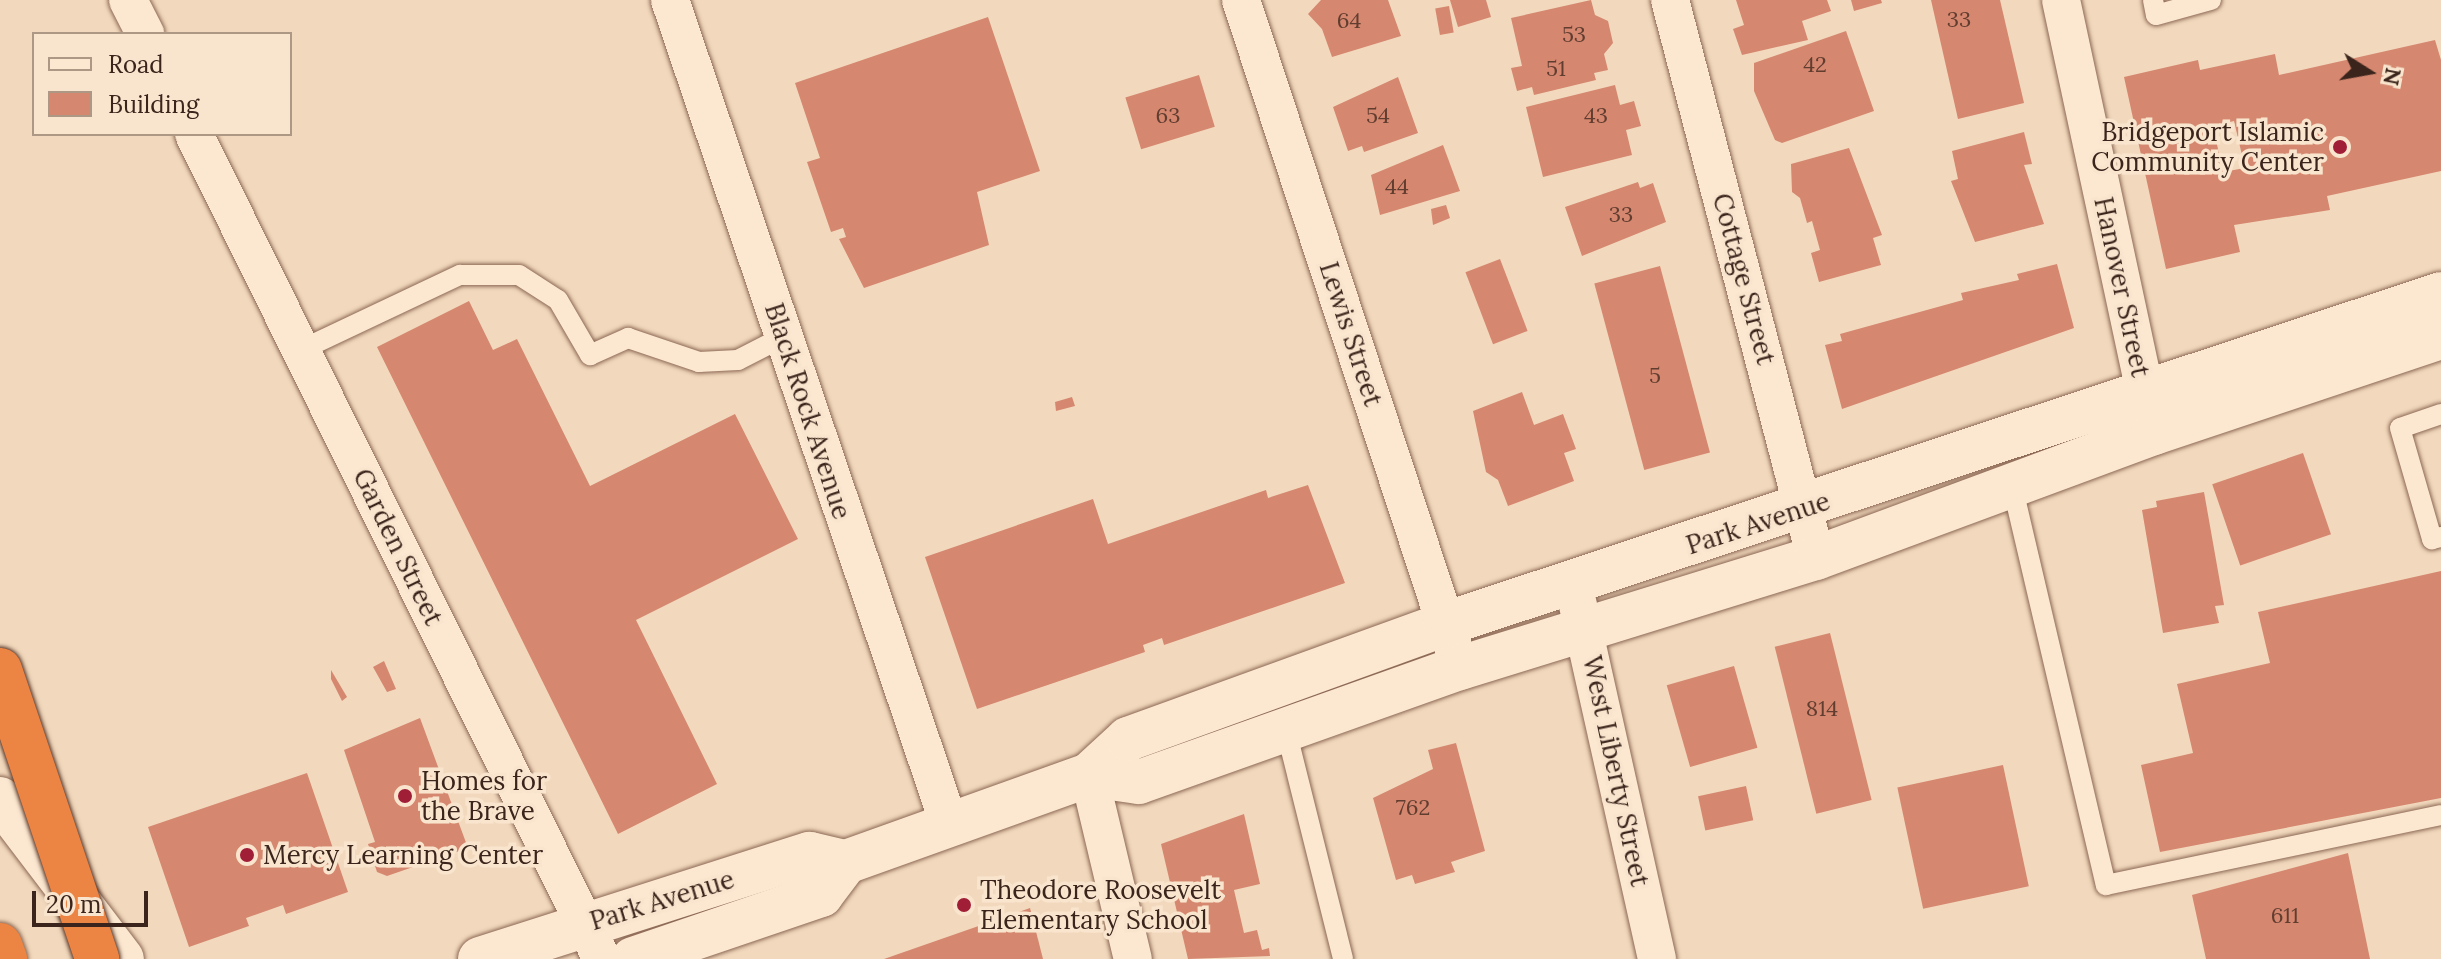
<!DOCTYPE html>
<html>
<head>
<meta charset="utf-8">
<style>
	body { margin:0 }
	#map { position:relative; width:2441px; height:959px; overflow:hidden; background:#f2d9bd; font-family:Lora,serif }
	div>[style] { position:absolute }
	[style*='--x'] { left:calc(var(--x)*1px); top:calc(var(--y)*1px); width:calc(var(--w)*1px); rotate:calc(var(--a)*1deg) }
	.building>* { inset:0; background:#d5876f; transform-origin:0 0 }
	.roads { filter:drop-shadow(0 0 2px #8c6854) drop-shadow(0 0 2px #8c6854) }
	.lane>* { height:20px; margin:-10px; padding:0 10px; transform-origin:10px; border-radius:10px; background:#fce8d1 }
	.street>* { height:38px; margin:-19px; padding:0 19px; transform-origin:19px; border-radius:19px; background:#fce8d1 }
	.secondary>* { height:44px; margin:-22px; padding:0 22px; transform-origin:22px; border-radius:22px; background:#fce8d1 }
	.highway>* { height:44px; margin:-22px; padding:0 22px; transform-origin:22px; border-radius:22px; background:#ec8444 }
	.bridges { filter:drop-shadow(0 0 2px #593729) drop-shadow(0 0 2px #593729) }
	.highway-bridge>* { height:44px; margin:-22px; padding:0 22px; transform-origin:22px; border-radius:22px; background:#ec8444 }
	.dots>* { width:22px; height:22px; translate:-50% -50%; box-sizing:border-box; border:4px solid #f9e5ce; border-radius:50% }
	span { translate:-50% -50%; white-space:nowrap; text-align:center; line-height:1.15; -webkit-text-stroke:7px #f9e5ce; paint-order:stroke }
	.number-label { font-size:22px; color:#613d30 }
	.number-label span { -webkit-text-stroke-width:0 }
	.poi-label { font-size:26px; color:#3a241b }
	.right { translate:-100% -50%; text-align:right }
	.left { translate:0 -50%; text-align:left }
	.street-label { font-size:26px; color:#3a241b }
	.legend { position:absolute; left:32px; top:32px; width:260px; height:104px; box-sizing:border-box; background:#f9e5ce; border:2px solid #ad9886; margin:0; padding:10px 14px; list-style:none; font-size:24px; color:#3a241b }
	.legend li { display:flex; align-items:center; gap:16px; height:40px }
	.legend b { width:40px; border:2px solid #ad9886 }
	.north { position:absolute; left:2329px; top:32px; width:80px; height:80px; -webkit-text-stroke:6px #f9e5ce; paint-order:stroke; rotate:101deg; font-size:22px; font-weight:700; line-height:32px; text-align:center; color:#3a241b }
	.north::after { content:''; display:block; margin:auto; width:28px; height:36px; background:#3a241b; clip-path:polygon(50% 0,100% 100%,50% 72%,0 100%) }
	.scale { position:absolute; left:32px; top:891px; width:116px; height:36px; box-sizing:border-box; border:4px solid #3a241b; border-top:0; padding-left:10px; font-size:24px; line-height:28px; white-space:nowrap; color:#3a241b; -webkit-text-stroke:6px #f9e5ce; paint-order:stroke }
</style>
</head>
<body>
<div id="map">
	<div class="building">
		<div style="clip-path:polygon(1321px 0,1388px 0,1401px 36px,1332px 57px,1322px 29px,1308px 14px)"></div>
		<div style="clip-path:polygon(1450px 0,1486px 0,1491px 17px,1458px 27px)"></div>
		<div style="clip-path:polygon(1591px 0,1595px 15px,1608px 21px,1613px 43px,1604px 54px,1608px 70px,1594px 73px,1596px 80px,1534px 95px,1532px 87px,1517px 91px,1511px 68px,1522px 66px,1511px 18px)"></div>
		<div style="clip-path:polygon(1736px 0,1827px 0,1831px 11px,1802px 21px,1808px 40px,1742px 55px,1733px 29px,1744px 25px)"></div>
		<div style="clip-path:polygon(1851px 0,1881px 0,1882px 3px,1854px 11px)"></div>
		<div style="clip-path:polygon(1931px 0,2000px 0,2024px 103px,1958px 119px)"></div>
		<div style="left:1449px;top:6px;width:27px;height:14px;rotate:80deg"></div>
		<div style="clip-path:polygon(988px 17px,1040px 171px,977px 192px,989px 245px,864px 288px,839px 239px,846px 237px,843px 228px,831px 232px,807px 162px,820px 158px,795px 83px)"></div>
		<div style="clip-path:polygon(1846px 31px,1874px 111px,1782px 143px,1775px 140px,1754px 91px,1754px 63px)"></div>
		<div style="clip-path:polygon(evenodd,2435px 40px,2441px 60px,2441px 171px,2327px 196px,2330px 210px,2234px 225px,2240px 252px,2166px 269px,2124px 77px,2198px 60px,2200px 70px,2275px 54px,2279px 75px,2435px 40px,2234px 121px,2245px 168px,2223px 172px,2213px 126px,2234px 121px)"></div>
		<div style="left:1199px;top:75px;width:54px;height:77px;rotate:73deg"></div>
		<div style="clip-path:polygon(1398px 77px,1418px 133px,1364px 152px,1362px 146px,1348px 151px,1333px 107px)"></div>
		<div style="clip-path:polygon(1615px 85px,1620px 105px,1634px 101px,1641px 126px,1626px 130px,1632px 155px,1543px 177px,1526px 107px)"></div>
		<div style="clip-path:polygon(2024px 132px,2032px 164px,2024px 165px,2044px 224px,1975px 242px,1951px 181px,1958px 179px,1952px 151px)"></div>
		<div style="clip-path:polygon(1443px 145px,1460px 191px,1380px 215px,1371px 175px)"></div>
		<div style="clip-path:polygon(1849px 148px,1882px 235px,1873px 238px,1881px 265px,1819px 282px,1811px 253px,1820px 250px,1812px 221px,1807px 223px,1800px 198px,1792px 192px,1791px 164px)"></div>
		<div style="clip-path:polygon(1638px 182px,1640px 188px,1653px 183px,1666px 222px,1582px 256px,1565px 207px)"></div>
		<div style="clip-path:polygon(1446px 205px,1450px 218px,1433px 225px,1431px 209px)"></div>
		<div style="left:1500px;top:259px;width:77px;height:37px;rotate:69deg"></div>
		<div style="clip-path:polygon(2057px 264px,2074px 328px,1842px 409px,1825px 345px,1842px 341px,1840px 334px,1963px 300px,1961px 293px,2019px 280px,2017px 274px)"></div>
		<div style="left:1660px;top:266px;width:193px;height:68px;rotate:75deg"></div>
		<div style="clip-path:polygon(469px 301px,493px 350px,517px 339px,590px 486px,735px 414px,798px 539px,636px 620px,717px 784px,618px 834px,377px 347px)"></div>
		<div style="clip-path:polygon(1522px 392px,1534px 425px,1563px 414px,1576px 449px,1564px 453px,1574px 481px,1508px 506px,1498px 480px,1486px 472px,1473px 411px)"></div>
		<div style="clip-path:polygon(1072px 397px,1075px 406px,1056px 411px,1055px 402px)"></div>
		<div style="left:2303px;top:453px;width:86px;height:96px;rotate:71deg"></div>
		<div style="clip-path:polygon(1308px 485px,1345px 583px,1164px 645px,1162px 638px,1143px 645px,1145px 652px,977px 709px,925px 557px,1093px 499px,1108px 544px,1266px 490px,1268px 498px)"></div>
		<div style="clip-path:polygon(2204px 492px,2224px 605px,2215px 606px,2219px 623px,2163px 633px,2142px 510px,2157px 507px,2156px 501px)"></div>
		<div style="clip-path:polygon(2441px 571px,2441px 798px,2160px 852px,2141px 765px,2193px 753px,2177px 684px,2270px 663px,2258px 612px)"></div>
		<div style="left:1830px;top:633px;width:172px;height:57px;rotate:76deg"></div>
		<div style="clip-path:polygon(384px 661px,396px 689px,387px 692px,373px 667px)"></div>
		<div style="left:1734px;top:666px;width:85px;height:70px;rotate:74deg"></div>
		<div style="clip-path:polygon(331px 670px,347px 697px,342px 701px,331px 679px)"></div>
		<div style="clip-path:polygon(420px 718px,468px 848px,387px 876px,377px 872px,368px 844px,375px 842px,344px 750px)"></div>
		<div style="clip-path:polygon(1456px 743px,1485px 851px,1451px 862px,1455px 872px,1415px 884px,1412px 875px,1396px 880px,1373px 798px,1433px 769px,1428px 750px)"></div>
		<div style="left:2003px;top:765px;width:124px;height:108px;rotate:78deg"></div>
		<div style="clip-path:polygon(307px 773px,348px 892px,286px 914px,283px 905px,246px 918px,249px 926px,189px 947px,148px 827px)"></div>
		<div style="left:1746px;top:786px;width:35px;height:49px;rotate:78deg"></div>
		<div style="clip-path:polygon(1244px 814px,1260px 884px,1234px 890px,1244px 933px,1257px 930px,1262px 950px,1269px 948px,1270px 956px,1188px 959px,1161px 844px)"></div>
		<div style="clip-path:polygon(2348px 853px,2370px 959px,2206px 959px,2192px 895px)"></div>
		<div style="clip-path:polygon(1030px 908px,1043px 959px,884px 959px)"></div>
	</div>
	<div class="roads">
		<div class="lane">
			<div style="--x:2153;--y:0;--w:15;--a:79"></div>
			<div style="--x:2156;--y:15;--w:57;--a:-15.3"></div>
			<div style="--x:301;--y:350;--w:176;--a:-25.3"></div>
			<div style="--x:460;--y:275;--w:59;--a:0"></div>
			<div style="--x:519;--y:275;--w:46;--a:32.7"></div>
			<div style="--x:558;--y:300;--w:64;--a:59.8"></div>
			<div style="--x:590;--y:355;--w:42;--a:-24.1"></div>
			<div style="--x:628;--y:338;--w:75;--a:18.7"></div>
			<div style="--x:699;--y:362;--w:39;--a:-3"></div>
			<div style="--x:738;--y:360;--w:51;--a:-27.1"></div>
			<div style="--x:2441;--y:414;--w:43;--a:161.1"></div>
			<div style="--x:2400;--y:428;--w:116;--a:73.9"></div>
			<div style="--x:2432;--y:539;--w:9;--a:-13"></div>
			<div style="--x:2012;--y:485;--w:411;--a:76.8"></div>
			<div style="--x:2106;--y:885;--w:342;--a:-11.8"></div>
			<div style="--x:1286;--y:730;--w:236;--a:76"></div>
		</div>
		<div class="street">
			<div style="--x:128;--y:0;--w:38;--a:63"></div>
			<div style="--x:670;--y:0;--w:867;--a:71.29"></div>
			<div style="--x:1241;--y:0;--w:703;--a:71.85"></div>
			<div style="--x:1670;--y:0;--w:577;--a:75.34"></div>
			<div style="--x:2061;--y:0;--w:430;--a:77.9"></div>
			<div style="--x:194;--y:134;--w:920;--a:63.69"></div>
			<div style="--x:1573;--y:583;--w:385;--a:77.4"></div>
			<div style="--x:1089;--y:775;--w:189;--a:76.6"></div>
		</div>
		<div class="secondary">
			<div style="--x:1089;--y:775;--w:50;--a:8"></div>
			<div style="--x:1139;--y:782;--w:341;--a:-19.6"></div>
			<div style="--x:1460;--y:668;--w:373;--a:-17.2"></div>
			<div style="--x:1816;--y:558;--w:360;--a:-20.3"></div>
			<div style="--x:2154;--y:433;--w:303;--a:-18.5"></div>
			<div style="--x:0;--y:799;--w:201;--a:52.7"></div>
			<div style="--x:480;--y:959;--w:346;--a:-17.7"></div>
			<div style="--x:810;--y:854;--w:37;--a:13"></div>
			<div style="--x:633;--y:959;--w:199;--a:-18.8"></div>
			<div style="--x:821;--y:895;--w:41;--a:-52.9"></div>
			<div style="--x:846;--y:862;--w:258;--a:-19.7"></div>
			<div style="--x:1089;--y:775;--w:53;--a:-42.7"></div>
			<div style="--x:1128;--y:739;--w:337;--a:-19.9"></div>
			<div style="--x:1445;--y:624;--w:1049;--a:-18.33"></div>
		</div>
		<div class="highway">
			<div style="--x:0;--y:945;--w:15;--a:70"></div>
		</div>
	</div>
	<div class="bridges">
		<div class="highway-bridge">
			<div style="--x:0;--y:670;--w:305;--a:71.4"></div>
		</div>
	</div>
	<div class="dots">
		<div style="left:2340px;top:147px;background:#a11e37"></div>
		<div style="left:405px;top:796px;background:#a11e37"></div>
		<div style="left:247px;top:855px;background:#a11e37"></div>
		<div style="left:964px;top:905px;background:#a11e37"></div>
	</div>
	<div class="number-label">
		<span style="left:1959px;top:20px">33</span>
		<span style="left:1349px;top:21px">64</span>
		<span style="left:1574px;top:35px">53</span>
		<span style="left:1815px;top:65px">42</span>
		<span style="left:1556px;top:69px">51</span>
		<span style="left:1168px;top:116px">63</span>
		<span style="left:1378px;top:116px">54</span>
		<span style="left:1596px;top:116px">43</span>
		<span style="left:1397px;top:187px">44</span>
		<span style="left:1621px;top:215px">33</span>
		<span style="left:1655px;top:376px">5</span>
		<span style="left:1822px;top:709px">814</span>
		<span style="left:1413px;top:808px">762</span>
		<span style="left:2285px;top:916px">611</span>
	</div>
	<div class="poi-label">
		<span class="right" style="left:2324px;top:147px">Bridgeport Islamic<br>Community Center</span>
		<span class="left" style="left:421px;top:796px">Homes for<br>the Brave</span>
		<span class="left" style="left:263px;top:855px">Mercy Learning Center</span>
		<span class="left" style="left:980px;top:905px">Theodore Roosevelt<br>Elementary School</span>
	</div>
	<div class="street-label">
		<span style="left:1744px;top:279px;rotate:75deg">Cottage Street</span>
		<span style="left:2122px;top:287px;rotate:78deg">Hanover Street</span>
		<span style="left:1351px;top:334px;rotate:72deg">Lewis Street</span>
		<span style="left:808px;top:411px;rotate:72deg">Black Rock Avenue</span>
		<span style="left:1758px;top:523px;rotate:-18deg">Park Avenue</span>
		<span style="left:398px;top:547px;rotate:64deg">Garden Street</span>
		<span style="left:1616px;top:771px;rotate:78deg">West Liberty Street</span>
		<span style="left:662px;top:900px;rotate:-17deg">Park Avenue</span>
	</div>
	<ul class="legend">
	<li><b style="height:10px;background:#fce8d1"></b>Road</li>
	<li><b style="height:22px;background:#d5876f"></b>Building</li>
	</ul>
	<div class="north">N</div>
	<div class="scale">20 m</div>
</div>
</body>
</html>
